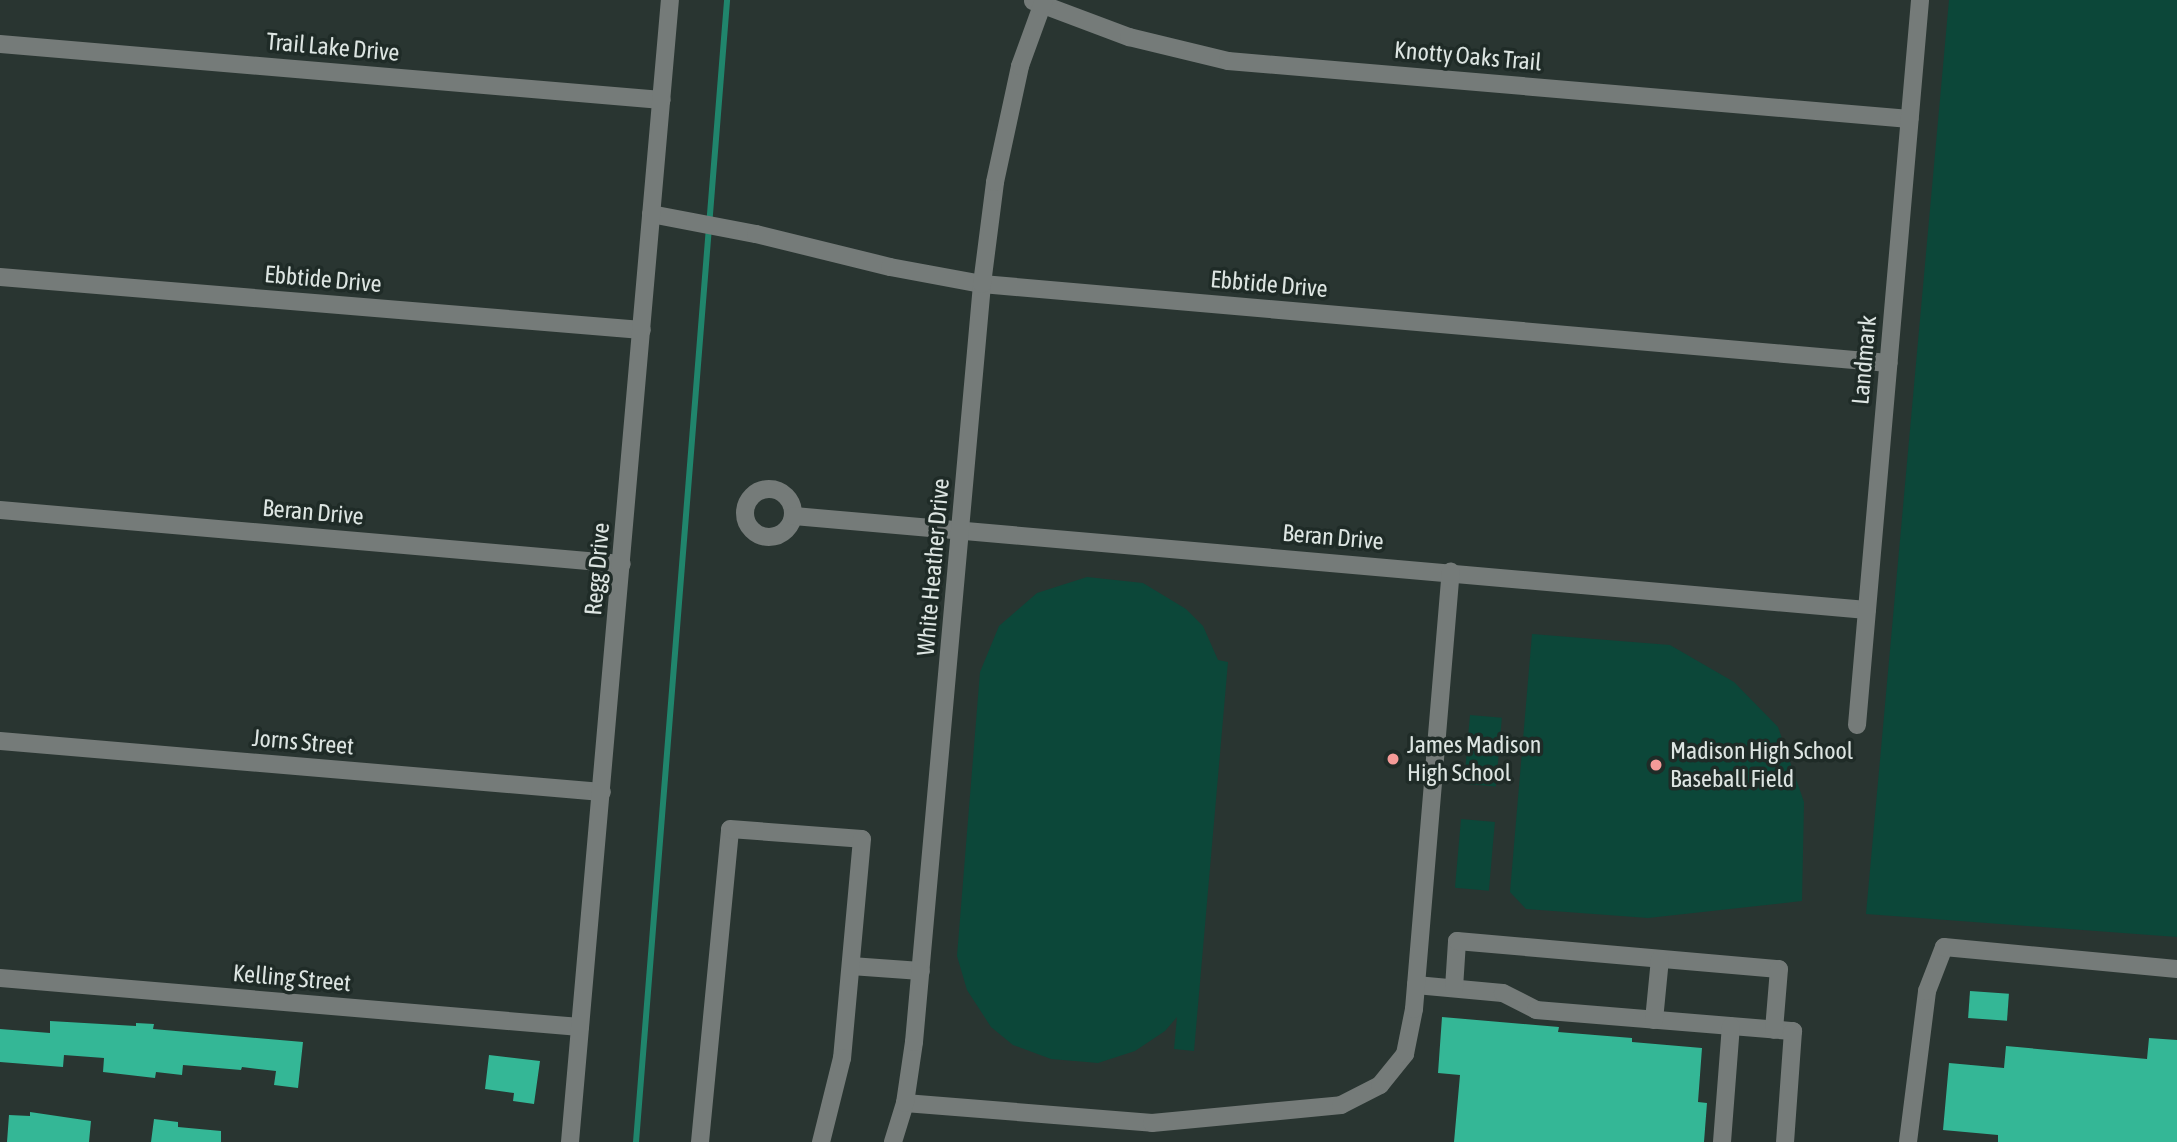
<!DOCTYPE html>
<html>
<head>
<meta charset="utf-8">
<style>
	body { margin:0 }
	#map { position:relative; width:2177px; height:1142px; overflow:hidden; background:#293531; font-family:"Asap Condensed",sans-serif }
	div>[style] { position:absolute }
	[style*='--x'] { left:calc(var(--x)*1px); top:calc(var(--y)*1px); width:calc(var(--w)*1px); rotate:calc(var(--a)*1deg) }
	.green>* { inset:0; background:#0c4739; transform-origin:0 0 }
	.stream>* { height:6px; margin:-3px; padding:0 3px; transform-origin:3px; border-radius:3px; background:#20856c }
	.building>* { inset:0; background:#34b796; transform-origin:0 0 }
	.minor>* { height:18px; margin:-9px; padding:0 9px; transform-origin:9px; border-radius:9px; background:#757b79 }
	.minor>.ring { margin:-9px; padding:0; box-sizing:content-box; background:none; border:18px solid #757b79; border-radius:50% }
	.dots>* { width:19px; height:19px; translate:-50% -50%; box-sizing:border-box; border:4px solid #1f2b27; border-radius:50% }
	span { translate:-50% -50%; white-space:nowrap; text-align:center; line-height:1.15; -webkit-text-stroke:7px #1f2b27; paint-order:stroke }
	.street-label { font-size:24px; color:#dde5e2 }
	.poi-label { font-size:24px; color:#dde5e2 }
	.left { translate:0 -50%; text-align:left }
</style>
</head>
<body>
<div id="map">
	<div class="green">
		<div style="clip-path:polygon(1949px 0,2177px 0,2177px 937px,1866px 914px)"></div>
		<div style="clip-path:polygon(1087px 577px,1143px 583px,1186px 609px,1203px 626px,1218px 660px,1228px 662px,1194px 1051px,1174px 1049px,1177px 1017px,1165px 1031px,1135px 1051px,1098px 1063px,1051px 1059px,1013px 1045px,991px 1027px,967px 990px,957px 956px,980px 672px,999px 626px,1037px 593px)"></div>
		<div style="clip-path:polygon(1532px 634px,1670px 645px,1734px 682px,1778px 727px,1804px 802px,1802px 901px,1648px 918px,1526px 909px,1510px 892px)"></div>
		<div style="left:1470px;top:715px;width:32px;height:69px;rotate:5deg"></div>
		<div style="left:1461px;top:819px;width:34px;height:69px;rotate:5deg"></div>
	</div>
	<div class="stream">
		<div style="--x:636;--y:1142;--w:1146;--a:-85.44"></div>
	</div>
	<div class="building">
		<div style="left:1970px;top:991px;width:39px;height:27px;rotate:4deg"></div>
		<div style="clip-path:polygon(1442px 1017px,1559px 1027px,1558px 1032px,1632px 1038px,1632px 1042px,1702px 1048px,1698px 1102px,1707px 1103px,1704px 1142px,1454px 1142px,1460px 1075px,1438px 1073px)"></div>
		<div style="clip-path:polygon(50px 1021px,136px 1026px,136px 1023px,154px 1024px,153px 1029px,303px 1042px,298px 1088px,274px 1085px,276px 1071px,242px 1067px,241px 1070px,183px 1065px,182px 1075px,156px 1072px,155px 1078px,103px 1072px,104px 1058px,64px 1055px,63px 1067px,0 1062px,0 1029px,50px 1033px)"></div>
		<div style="clip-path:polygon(2149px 1038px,2177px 1040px,2177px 1142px,1998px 1142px,1998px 1135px,1943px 1130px,1949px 1063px,2004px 1068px,2006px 1046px,2147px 1059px)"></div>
		<div style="clip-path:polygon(489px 1055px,540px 1061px,534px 1104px,513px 1101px,514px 1093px,485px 1089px)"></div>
		<div style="clip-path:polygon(30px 1112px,91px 1121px,89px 1142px,7px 1142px,9px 1115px,30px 1116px)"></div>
		<div style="clip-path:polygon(154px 1119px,178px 1122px,178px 1127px,221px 1131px,221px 1142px,151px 1142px)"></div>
	</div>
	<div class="minor">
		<div style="--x:1033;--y:1;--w:103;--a:20.6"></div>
		<div style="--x:1129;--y:37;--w:102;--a:13.6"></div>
		<div style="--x:1228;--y:61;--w:684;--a:4.86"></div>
		<div style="--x:0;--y:44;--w:664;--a:4.84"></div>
		<div style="--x:651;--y:214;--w:107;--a:10.8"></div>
		<div style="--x:756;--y:234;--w:138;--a:13.8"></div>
		<div style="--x:890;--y:267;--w:94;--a:10.5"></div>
		<div style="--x:982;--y:284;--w:910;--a:4.98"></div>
		<div style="--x:0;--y:277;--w:644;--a:4.72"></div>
		<div class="ring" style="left:745px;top:489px;width:30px;height:30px"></div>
		<div style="--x:0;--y:510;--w:624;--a:4.96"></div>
		<div style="--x:794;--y:516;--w:1077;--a:5.01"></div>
		<div style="--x:1857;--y:725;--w:728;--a:-85.03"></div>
		<div style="--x:0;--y:741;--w:604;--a:4.84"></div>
		<div style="--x:851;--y:966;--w:70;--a:4.1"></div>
		<div style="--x:0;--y:978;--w:582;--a:4.83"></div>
		<div style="--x:1416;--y:985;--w:87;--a:5.3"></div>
		<div style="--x:1503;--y:993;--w:37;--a:27"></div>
		<div style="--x:1536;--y:1010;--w:258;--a:4.7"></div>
		<div style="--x:1793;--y:1031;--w:111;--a:94.1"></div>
		<div style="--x:1454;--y:988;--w:47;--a:-86.3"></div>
		<div style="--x:1457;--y:941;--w:323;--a:5"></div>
		<div style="--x:1779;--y:969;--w:61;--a:94.7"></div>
		<div style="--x:1654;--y:1020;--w:61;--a:-84.4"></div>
		<div style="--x:905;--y:1103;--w:248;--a:4.6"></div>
		<div style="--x:1152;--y:1123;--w:190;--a:-5.4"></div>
		<div style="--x:1341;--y:1105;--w:44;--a:-27.1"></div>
		<div style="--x:1380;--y:1085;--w:40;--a:-51"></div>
		<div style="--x:1405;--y:1054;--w:46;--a:-78.7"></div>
		<div style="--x:1414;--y:1009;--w:439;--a:-85.2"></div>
		<div style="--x:570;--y:1142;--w:1146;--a:-85"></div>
		<div style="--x:700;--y:1142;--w:314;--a:-84.5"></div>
		<div style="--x:730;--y:829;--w:132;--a:4.3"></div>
		<div style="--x:862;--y:839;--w:220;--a:95.2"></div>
		<div style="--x:842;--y:1058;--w:87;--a:104"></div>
		<div style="--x:893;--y:1142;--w:41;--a:-72.9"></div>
		<div style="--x:905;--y:1103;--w:62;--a:-81.6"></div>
		<div style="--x:914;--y:1042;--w:761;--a:-84.87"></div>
		<div style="--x:982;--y:284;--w:103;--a:-82.7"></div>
		<div style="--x:995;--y:182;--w:119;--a:-77.8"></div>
		<div style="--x:1020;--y:66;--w:70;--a:-70"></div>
		<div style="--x:1722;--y:1142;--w:116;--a:-85.6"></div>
		<div style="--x:1908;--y:1142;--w:152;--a:-82.8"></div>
		<div style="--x:1927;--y:991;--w:47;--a:-68.9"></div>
		<div style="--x:1944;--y:947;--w:234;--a:5.4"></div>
	</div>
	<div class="dots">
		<div style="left:1393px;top:759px;background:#f59b98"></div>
		<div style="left:1656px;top:765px;background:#f59b98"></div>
	</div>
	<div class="street-label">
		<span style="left:333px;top:47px;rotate:5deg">Trail Lake Drive</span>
		<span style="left:1468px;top:56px;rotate:5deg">Knotty Oaks Trail</span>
		<span style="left:323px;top:279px;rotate:5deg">Ebbtide Drive</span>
		<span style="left:1269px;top:284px;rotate:5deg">Ebbtide Drive</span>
		<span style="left:1864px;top:360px;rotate:-85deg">Landmark</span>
		<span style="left:313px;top:512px;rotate:5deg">Beran Drive</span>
		<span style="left:1333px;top:537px;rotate:5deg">Beran Drive</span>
		<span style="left:933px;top:567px;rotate:-85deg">White Heather Drive</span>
		<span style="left:597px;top:569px;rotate:-85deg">Regg Drive</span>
		<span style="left:303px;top:742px;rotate:5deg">Jorns Street</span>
		<span style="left:292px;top:978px;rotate:5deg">Kelling Street</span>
	</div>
	<div class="poi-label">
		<span class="left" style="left:1407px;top:759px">James Madison<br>High School</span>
		<span class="left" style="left:1670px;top:765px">Madison High School<br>Baseball Field</span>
	</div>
</div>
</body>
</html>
